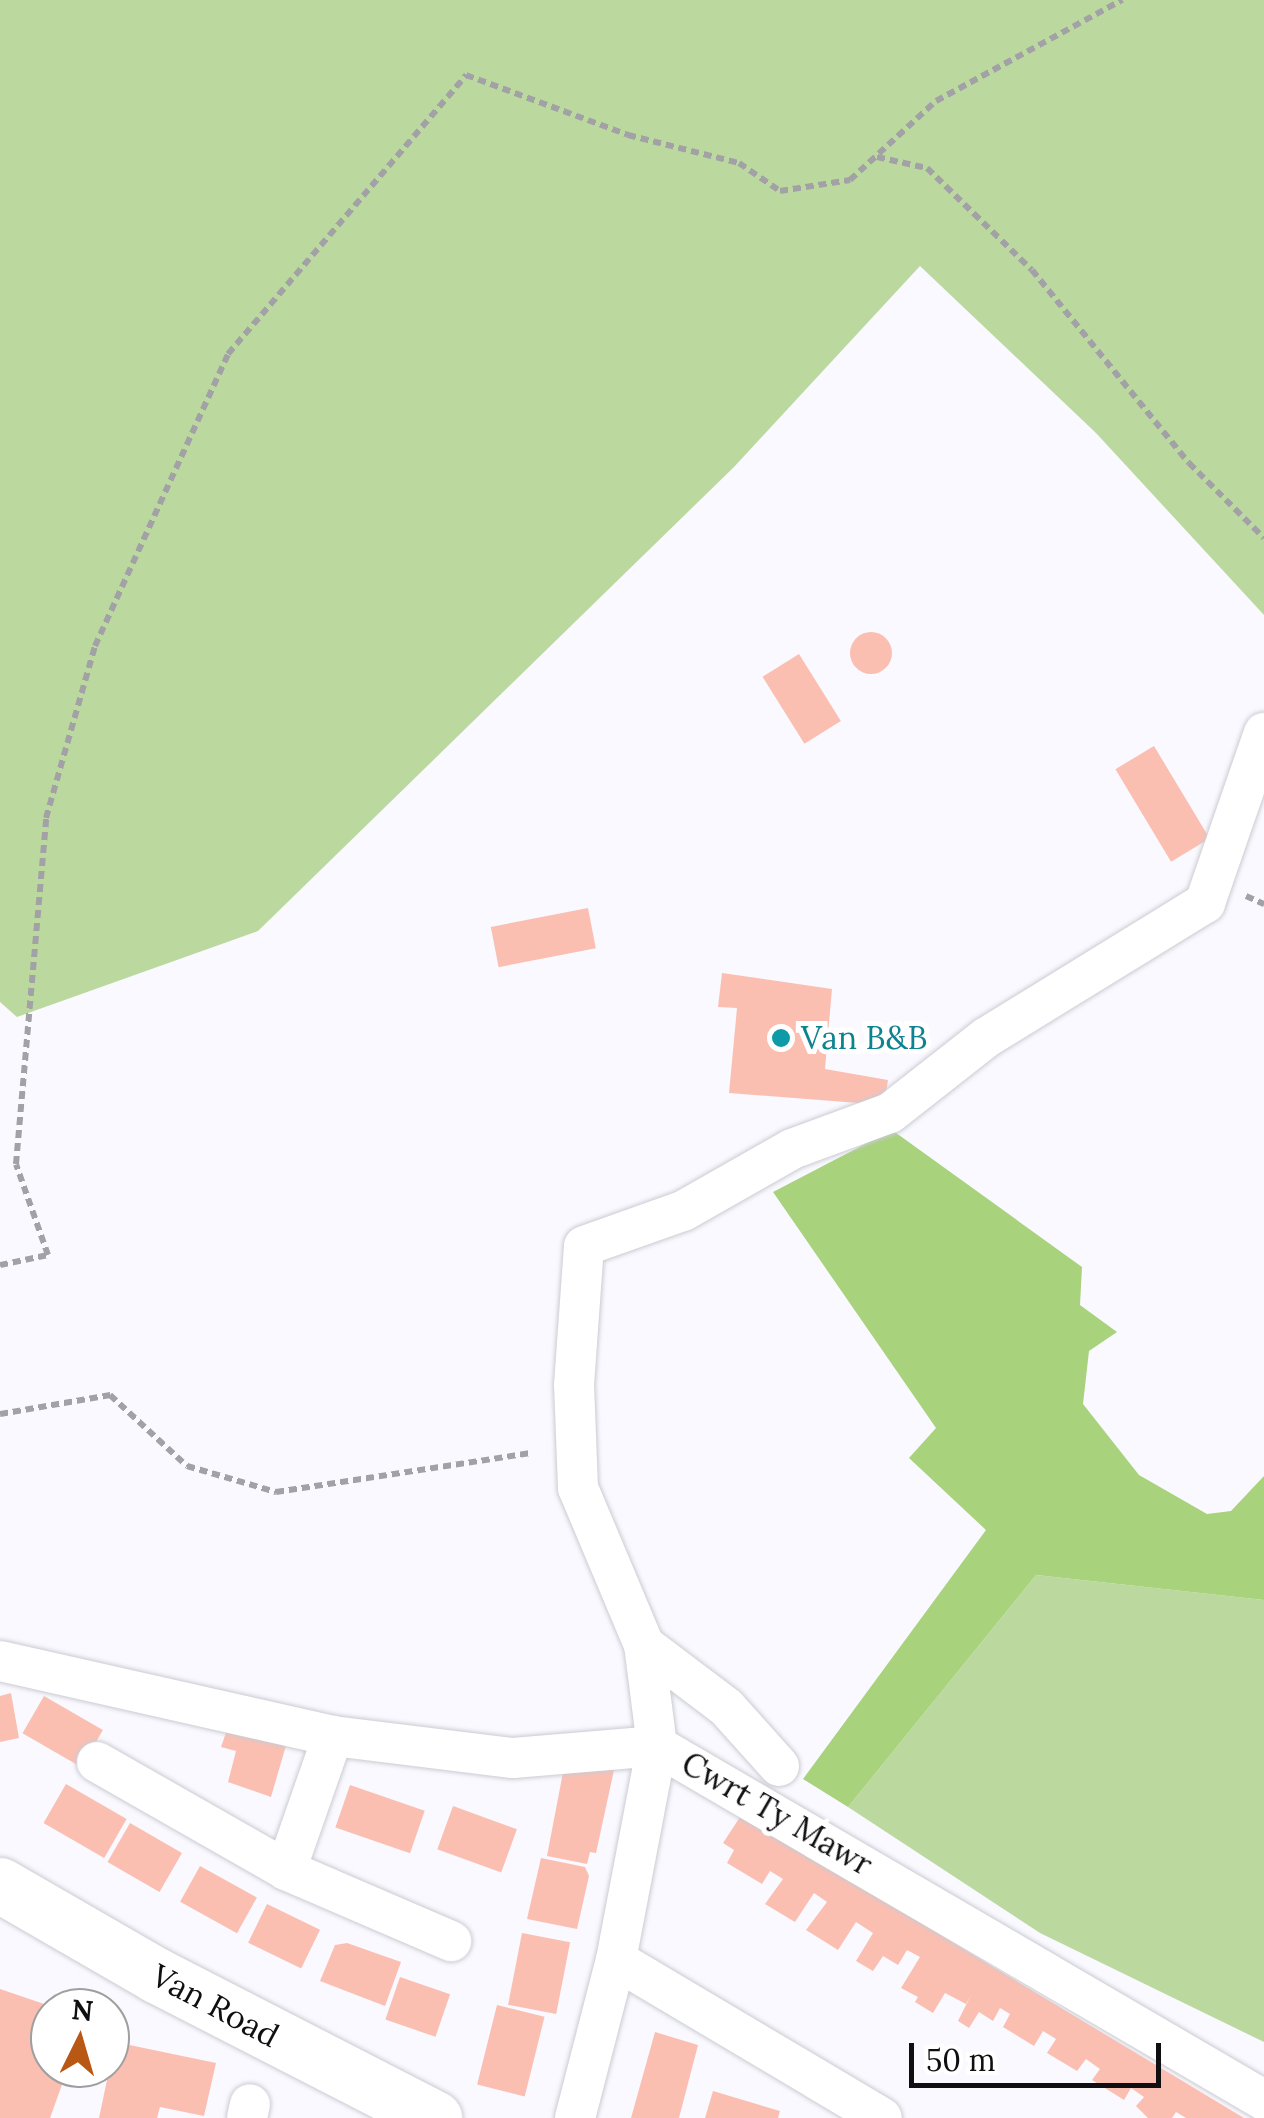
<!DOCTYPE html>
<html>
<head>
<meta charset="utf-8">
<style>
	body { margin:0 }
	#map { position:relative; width:1264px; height:2118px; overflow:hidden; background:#f9f9ff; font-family:Lora,serif }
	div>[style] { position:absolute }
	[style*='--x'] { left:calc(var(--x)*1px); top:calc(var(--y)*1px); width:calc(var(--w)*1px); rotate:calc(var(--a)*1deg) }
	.green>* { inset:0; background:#bbd99f }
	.forest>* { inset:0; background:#a8d27c }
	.building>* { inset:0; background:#fbbfb2; transform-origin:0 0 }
	.round { border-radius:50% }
	.path>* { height:6px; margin-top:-3px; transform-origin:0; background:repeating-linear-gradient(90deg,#a2a2a6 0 8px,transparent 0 13px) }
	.roads { filter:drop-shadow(0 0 2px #cbcbd2) drop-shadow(0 0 2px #cbcbd2) }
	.street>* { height:40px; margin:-20px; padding:0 20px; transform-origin:20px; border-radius:20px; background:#fff }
	.secondary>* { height:55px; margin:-27.5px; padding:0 27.5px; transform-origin:27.5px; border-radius:27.5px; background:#fff }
	.dots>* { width:28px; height:28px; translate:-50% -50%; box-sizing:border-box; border:5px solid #fff; border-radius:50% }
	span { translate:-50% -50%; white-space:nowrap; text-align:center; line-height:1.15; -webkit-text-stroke:10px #fff; paint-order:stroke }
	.culture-label { font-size:32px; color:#0d838f }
	.left { translate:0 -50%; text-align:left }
	.street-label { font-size:32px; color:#0f0f11 }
	.north { position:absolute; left:30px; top:1988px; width:100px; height:100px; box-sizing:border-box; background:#fff; border:2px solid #9f9fa0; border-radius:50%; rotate:5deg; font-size:28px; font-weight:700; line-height:40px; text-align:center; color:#0f0f11 }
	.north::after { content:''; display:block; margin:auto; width:35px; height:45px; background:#b85814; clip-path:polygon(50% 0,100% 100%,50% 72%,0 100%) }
	.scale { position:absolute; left:909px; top:2043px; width:252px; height:45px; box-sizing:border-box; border:5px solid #0f0f11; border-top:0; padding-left:12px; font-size:30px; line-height:35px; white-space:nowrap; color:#0f0f11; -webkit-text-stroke:8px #fff; paint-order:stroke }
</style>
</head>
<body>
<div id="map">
	<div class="green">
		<div style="clip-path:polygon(0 0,1264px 0,1264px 615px,1096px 433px,920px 266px,734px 467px,258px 931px,17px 1017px,0 1002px)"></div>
		<div style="clip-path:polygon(1036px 1575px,1264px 1600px,1264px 2042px,1040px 1933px,848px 1807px)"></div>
	</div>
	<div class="forest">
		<div style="clip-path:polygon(892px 1130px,1082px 1267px,1080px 1305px,1117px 1332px,1089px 1351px,1083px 1404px,1139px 1475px,1207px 1514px,1231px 1511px,1264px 1476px,1264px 1600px,1036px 1575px,848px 1807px,803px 1779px,986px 1530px,909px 1458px,936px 1428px,773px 1192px)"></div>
	</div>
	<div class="building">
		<div class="round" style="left:850px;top:632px;width:42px;height:42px"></div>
		<div style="left:799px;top:654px;width:79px;height:43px;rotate:58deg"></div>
		<div style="left:1154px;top:746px;width:108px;height:45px;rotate:59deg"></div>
		<div style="left:588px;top:908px;width:41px;height:99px;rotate:79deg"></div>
		<div style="clip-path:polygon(722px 973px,832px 989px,825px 1069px,888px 1080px,884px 1105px,729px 1093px,737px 1008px,718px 1007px)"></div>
		<div style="clip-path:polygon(11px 1693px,19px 1738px,0 1742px,0 1696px)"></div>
		<div style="left:44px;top:1696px;width:68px;height:43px;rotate:30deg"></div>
		<div style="clip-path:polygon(229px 1724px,287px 1742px,271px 1797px,228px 1782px,236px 1751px,221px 1747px)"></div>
		<div style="clip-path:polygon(564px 1767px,614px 1770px,596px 1853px,590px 1852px,587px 1864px,547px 1856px)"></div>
		<div style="left:66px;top:1784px;width:70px;height:45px;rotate:30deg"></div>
		<div style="left:350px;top:1785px;width:79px;height:45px;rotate:19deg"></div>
		<div style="left:453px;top:1806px;width:68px;height:46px;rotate:20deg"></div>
		<div style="clip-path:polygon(742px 1814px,990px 1965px,1244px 2118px,1186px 2118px,1176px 2112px,1172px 2118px,1148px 2118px,1136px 2106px,1144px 2097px,1131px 2088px,1124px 2100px,1092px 2080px,1100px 2069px,1086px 2059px,1077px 2071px,1047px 2053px,1056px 2039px,1043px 2031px,1034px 2046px,1003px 2027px,1010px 2014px,1000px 2008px,993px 2021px,979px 2012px,969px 2028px,958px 2021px,971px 1995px,966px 2004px,945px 1993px,933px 2013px,915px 2002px,918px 1997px,901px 1988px,920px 1957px,907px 1950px,898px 1965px,883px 1956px,873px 1971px,856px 1961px,873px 1933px,856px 1922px,838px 1950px,806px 1930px,827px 1902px,814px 1893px,795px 1922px,765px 1904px,783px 1879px,770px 1871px,762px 1884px,727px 1863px,734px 1850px,723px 1843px)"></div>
		<div style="left:130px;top:1823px;width:60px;height:45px;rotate:30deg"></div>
		<div style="clip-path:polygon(541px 1858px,585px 1867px,589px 1876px,577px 1929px,527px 1919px)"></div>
		<div style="left:200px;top:1866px;width:65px;height:41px;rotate:29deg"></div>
		<div style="left:267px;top:1904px;width:59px;height:43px;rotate:26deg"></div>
		<div style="left:522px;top:1933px;width:49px;height:73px;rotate:11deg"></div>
		<div style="clip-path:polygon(347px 1943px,401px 1962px,385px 2006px,320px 1981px,335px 1945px)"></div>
		<div style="left:400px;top:1977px;width:53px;height:45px;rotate:19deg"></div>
		<div style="clip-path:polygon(0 1989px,50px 2006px,50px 2068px,68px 2068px,50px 2118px,0 2118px)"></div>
		<div style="left:497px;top:2005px;width:49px;height:82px;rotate:14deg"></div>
		<div style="clip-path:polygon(655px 2032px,698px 2045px,679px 2118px,631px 2118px)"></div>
		<div style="clip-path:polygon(115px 2042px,216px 2063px,204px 2116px,160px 2107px,157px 2118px,99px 2118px)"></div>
		<div style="clip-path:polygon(713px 2091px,780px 2111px,778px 2118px,705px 2118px)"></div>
	</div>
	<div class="path">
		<div style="--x:877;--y:157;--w:51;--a:12.4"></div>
		<div style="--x:927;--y:168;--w:146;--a:44.2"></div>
		<div style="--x:1032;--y:270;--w:249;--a:50.9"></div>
		<div style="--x:1189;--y:463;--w:106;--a:45"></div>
		<div style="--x:1246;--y:896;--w:20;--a:24"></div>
		<div style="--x:0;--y:1265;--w:49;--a:-11.8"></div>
		<div style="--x:48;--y:1255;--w:96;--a:-109.4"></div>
		<div style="--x:16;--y:1164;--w:347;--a:-85"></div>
		<div style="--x:46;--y:818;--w:179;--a:-74.1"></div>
		<div style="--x:95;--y:646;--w:321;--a:-65.5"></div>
		<div style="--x:228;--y:354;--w:367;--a:-49.5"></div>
		<div style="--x:466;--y:75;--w:173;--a:20.3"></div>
		<div style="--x:628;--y:135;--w:114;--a:14.2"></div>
		<div style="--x:739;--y:163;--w:50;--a:34.3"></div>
		<div style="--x:780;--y:191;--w:71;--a:-8.9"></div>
		<div style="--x:850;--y:180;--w:117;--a:-42.6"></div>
		<div style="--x:936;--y:101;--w:212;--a:-28.5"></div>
		<div style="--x:0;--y:1414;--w:112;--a:-9.8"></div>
		<div style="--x:110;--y:1395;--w:105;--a:42.7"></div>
		<div style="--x:187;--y:1466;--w:93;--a:16.3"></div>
		<div style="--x:276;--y:1492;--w:259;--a:-8.7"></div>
	</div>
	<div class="roads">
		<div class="street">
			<div style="--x:0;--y:1661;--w:341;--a:12.7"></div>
			<div style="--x:333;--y:1736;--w:181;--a:7"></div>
			<div style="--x:513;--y:1758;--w:144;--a:-4.8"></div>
			<div style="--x:657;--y:1746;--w:703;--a:30.25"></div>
			<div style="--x:97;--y:1762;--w:218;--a:29.7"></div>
			<div style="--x:286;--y:1870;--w:180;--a:23.3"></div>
			<div style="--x:779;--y:1766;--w:79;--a:-131.9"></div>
			<div style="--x:726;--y:1707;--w:103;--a:-142.9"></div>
			<div style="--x:644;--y:1645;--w:170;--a:-112.8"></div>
			<div style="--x:578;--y:1488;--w:103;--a:-92.2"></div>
			<div style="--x:574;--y:1385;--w:139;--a:-85.9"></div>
			<div style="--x:584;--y:1246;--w:105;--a:-19.5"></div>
			<div style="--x:683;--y:1211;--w:125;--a:-29.6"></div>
			<div style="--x:792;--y:1149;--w:104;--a:-20.2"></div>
			<div style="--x:890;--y:1113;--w:123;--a:-38.1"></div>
			<div style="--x:987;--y:1037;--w:256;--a:-31.6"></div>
			<div style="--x:1205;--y:903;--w:180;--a:-70.9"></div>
			<div style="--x:286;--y:1870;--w:142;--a:-70.7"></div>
			<div style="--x:616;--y:1960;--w:309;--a:30.7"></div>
			<div style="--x:247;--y:2118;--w:14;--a:-78"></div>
			<div style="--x:575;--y:2118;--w:163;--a:-75.5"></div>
			<div style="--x:616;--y:1960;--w:218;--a:-79.2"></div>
			<div style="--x:657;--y:1746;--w:102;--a:-97.3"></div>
		</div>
		<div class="secondary">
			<div style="--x:0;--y:1885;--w:180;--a:30"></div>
			<div style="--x:156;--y:1975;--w:313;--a:27.2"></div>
		</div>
	</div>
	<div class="dots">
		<div style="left:781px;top:1038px;background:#0f9aa8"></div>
	</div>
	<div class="culture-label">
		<span class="left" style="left:801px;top:1038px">Van B&amp;B</span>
	</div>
	<div class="street-label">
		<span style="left:777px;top:1814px;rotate:30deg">Cwrt Ty Mawr</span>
		<span style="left:215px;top:2006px;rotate:28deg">Van Road</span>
	</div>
	<div class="north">N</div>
	<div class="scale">50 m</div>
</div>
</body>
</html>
